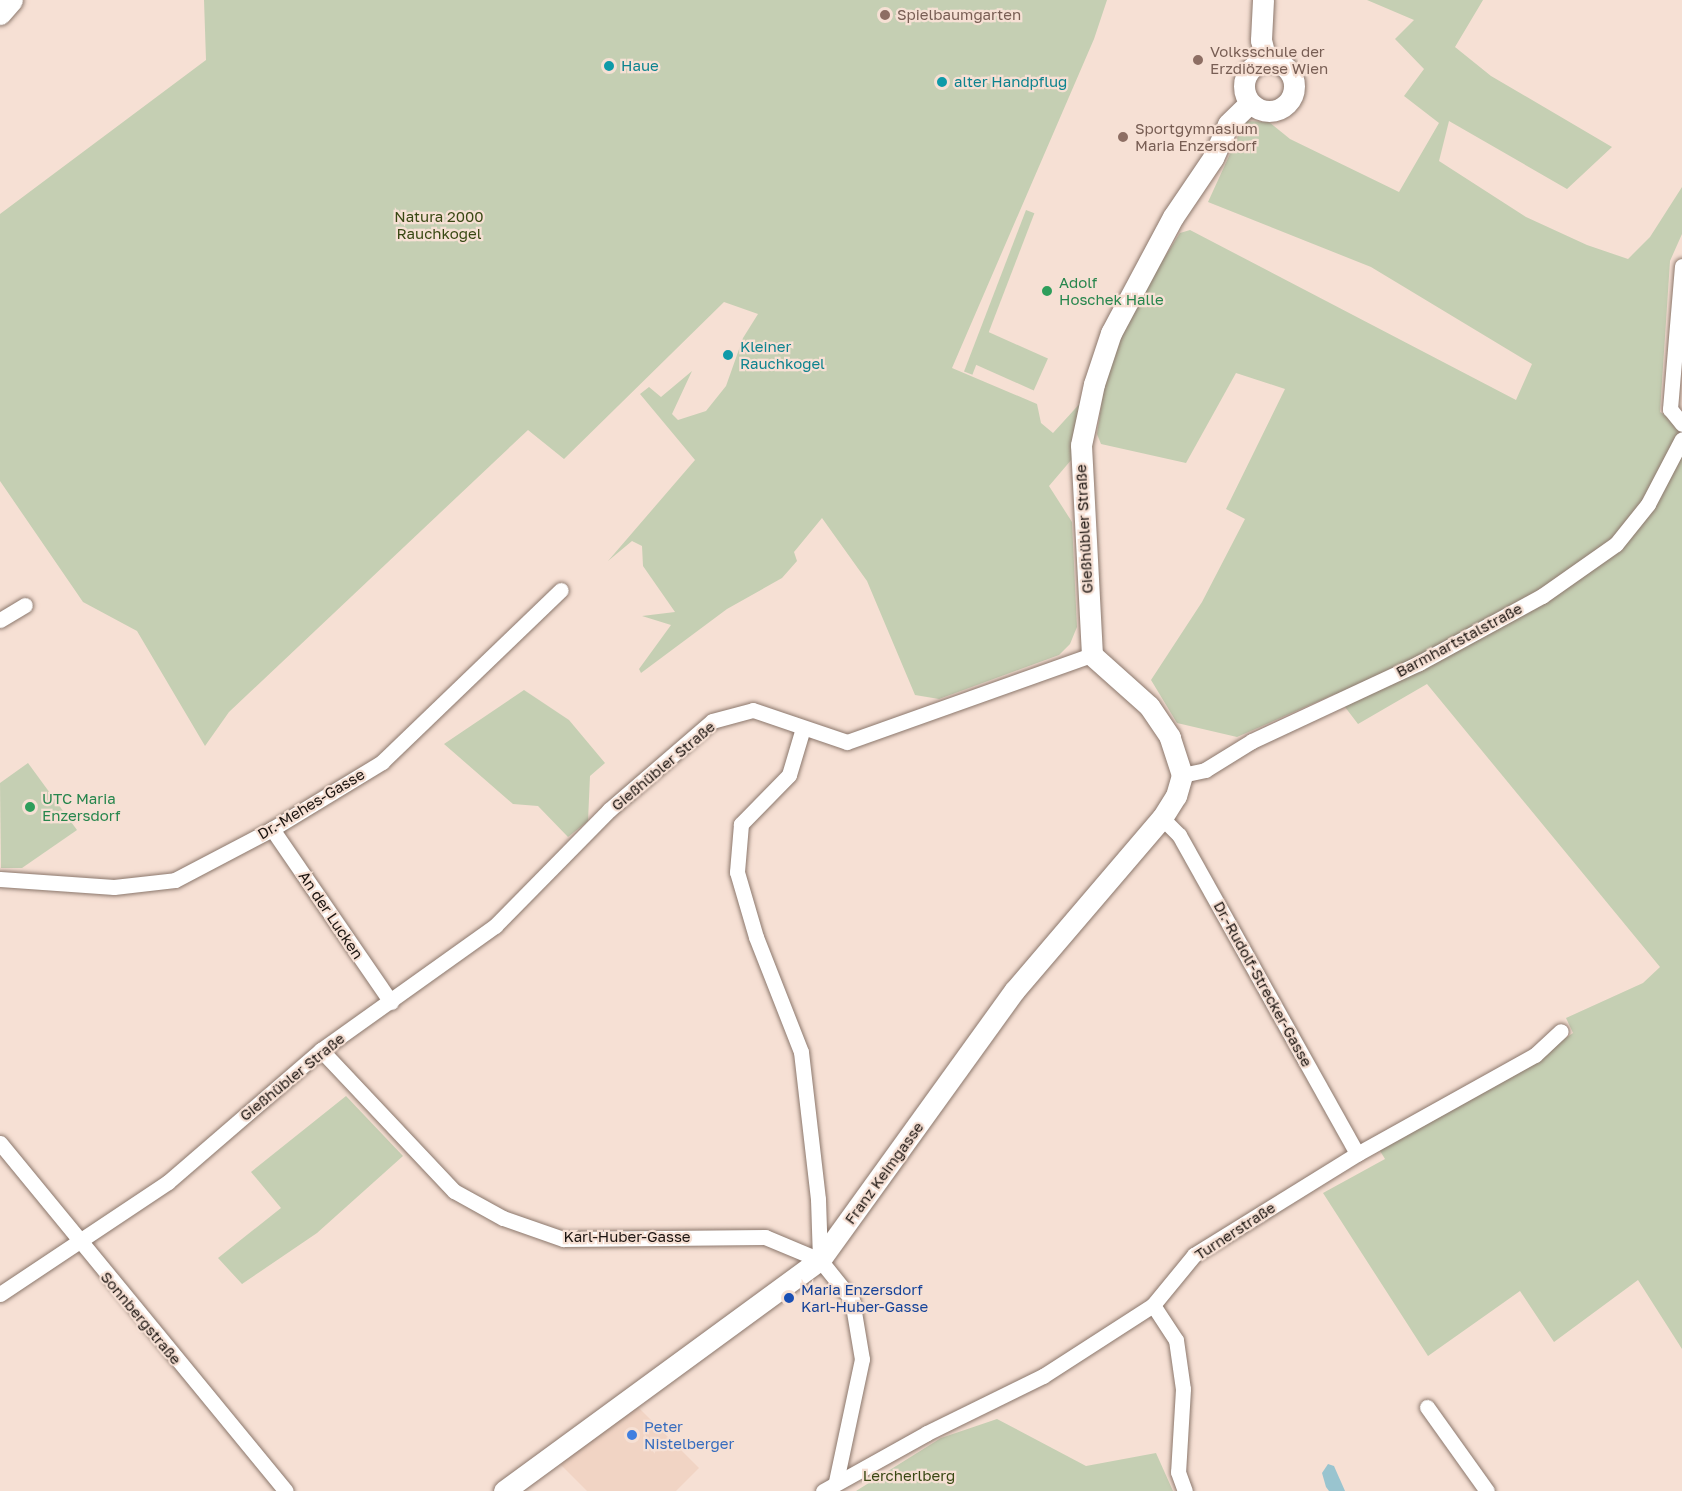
<!DOCTYPE html>
<html>
<head>
<meta charset="utf-8">
<style>
	body { margin:0 }
	#map { position:relative; width:1682px; height:1491px; overflow:hidden; background:#f6e0d4; font-family:"Golos Text",sans-serif }
	div>[style] { position:absolute }
	[style*='--x'] { left:calc(var(--x)*1px); top:calc(var(--y)*1px); width:calc(var(--w)*1px); rotate:calc(var(--a)*1deg) }
	.built>* { inset:0; background:#f1d4c4 }
	.green>* { inset:0; background:#c5cfb3; transform-origin:0 0 }
	.water>* { inset:0; background:#99c4cf }
	.roads { filter:drop-shadow(0 0 2px #8b776c) drop-shadow(0 0 2px #8b776c) }
	.street>* { height:15px; margin:-7.5px; padding:0 7.5px; transform-origin:7.5px; border-radius:7.5px; background:#fff }
	.secondary>* { height:21px; margin:-10.5px; padding:0 10.5px; transform-origin:10.5px; border-radius:10.5px; background:#fff }
	.secondary>.ring { margin:-10.5px; padding:0; box-sizing:content-box; background:none; border:21px solid #fff; border-radius:50% }
	.dots>* { width:16px; height:16px; translate:-50% -50%; box-sizing:border-box; border:3px solid #f6e0d4; border-radius:50% }
	span { translate:-50% -50%; white-space:nowrap; text-align:center; line-height:1.15; -webkit-text-stroke:4.5px #f6e0d4; paint-order:stroke }
	.education-label { font-size:15px; color:#785e54 }
	.left { translate:0 -50%; text-align:left }
	.culture-label { font-size:15px; color:#0d838f }
	.park-label { font-size:15px; color:#394813 }
	.leisure-label { font-size:15px; color:#27864d }
	.street-label { font-size:15px; color:#1a130f }
	.transit-label { font-size:15px; color:#164399 }
	.shop-label { font-size:15px; color:#366cbe }
</style>
</head>
<body>
<div id="map">
	<div class="built">
		<div style="clip-path:polygon(637px 1406px,699px 1468px,676px 1491px,587px 1491px,559px 1463px)"></div>
	</div>
	<div class="green">
		<div style="clip-path:polygon(204px 0,1107px 0,1094px 39px,952px 368px,1037px 404px,1041px 423px,1053px 433px,1084px 399px,1072px 459px,1049px 486px,1072px 522px,1077px 627px,1070px 644px,1059px 655px,939px 699px,915px 695px,867px 581px,822px 518px,794px 552px,797px 561px,782px 578px,727px 609px,641px 673px,639px 669px,671px 625px,642px 616px,675px 612px,643px 566px,642px 546px,632px 541px,608px 561px,695px 460px,640px 394px,649px 387px,661px 397px,692px 371px,672px 414px,678px 420px,706px 411px,726px 386px,743px 338px,758px 314px,724px 302px,564px 459px,528px 430px,229px 712px,205px 746px,137px 631px,83px 602px,0 481px,0 214px,206px 60px)"></div>
		<div style="clip-path:polygon(1367px 0,1483px 0,1455px 47px,1491px 76px,1612px 147px,1567px 189px,1449px 121px,1439px 161px,1526px 217px,1587px 245px,1628px 259px,1650px 237px,1682px 187px,1682px 234px,1670px 261px,1660px 412px,1682px 425px,1682px 1349px,1638px 1280px,1554px 1342px,1520px 1291px,1428px 1356px,1323px 1193px,1385px 1159px,1377px 1146px,1534px 1060px,1573px 1033px,1566px 1018px,1643px 983px,1660px 967px,1427px 684px,1358px 724px,1335px 694px,1237px 737px,1177px 723px,1151px 680px,1202px 602px,1245px 519px,1226px 509px,1285px 389px,1236px 373px,1186px 463px,1101px 444px,1097px 434px,1108px 360px,1135px 304px,1180px 233px,1190px 230px,1516px 400px,1532px 364px,1371px 267px,1208px 202px,1245px 121px,1269px 122px,1290px 139px,1399px 192px,1439px 123px,1404px 96px,1424px 69px,1395px 39px,1414px 20px)"></div>
		<div style="left:1026px;top:210px;width:9px;height:173px;rotate:21deg"></div>
		<div style="left:984px;top:330px;width:70px;height:35px;rotate:24deg"></div>
		<div style="clip-path:polygon(524px 690px,569px 720px,605px 763px,590px 776px,588px 821px,568px 837px,538px 806px,513px 804px,444px 744px)"></div>
		<div style="clip-path:polygon(28px 763px,77px 830px,22px 868px,1px 868px,0 783px)"></div>
		<div style="clip-path:polygon(346px 1096px,403px 1156px,317px 1233px,242px 1284px,218px 1258px,281px 1208px,251px 1172px)"></div>
		<div style="clip-path:polygon(997px 1419px,1086px 1466px,1156px 1453px,1173px 1491px,856px 1491px,941px 1438px)"></div>
	</div>
	<div class="water">
		<div style="clip-path:polygon(1328px 1464px,1334px 1466px,1345px 1491px,1329px 1491px,1326px 1487px,1322px 1473px)"></div>
	</div>
	<div class="roads">
		<div class="street">
			<div style="--x:1682;--y:266;--w:144;--a:94.8"></div>
			<div style="--x:1670;--y:409;--w:19;--a:51"></div>
			<div style="--x:0;--y:620;--w:29;--a:-31"></div>
			<div style="--x:803;--y:728;--w:49;--a:106.6"></div>
			<div style="--x:789;--y:775;--w:69;--a:134.4"></div>
			<div style="--x:741;--y:824;--w:48;--a:94.8"></div>
			<div style="--x:737;--y:872;--w:68;--a:73.7"></div>
			<div style="--x:756;--y:937;--w:123;--a:68.6"></div>
			<div style="--x:801;--y:1052;--w:148;--a:83.4"></div>
			<div style="--x:818;--y:1199;--w:61;--a:88.1"></div>
			<div style="--x:1182;--y:775;--w:24;--a:-12"></div>
			<div style="--x:1205;--y:770;--w:55;--a:-31.7"></div>
			<div style="--x:1252;--y:741;--w:184;--a:-25"></div>
			<div style="--x:1419;--y:663;--w:140;--a:-28.6"></div>
			<div style="--x:1542;--y:596;--w:90;--a:-35.1"></div>
			<div style="--x:1616;--y:544;--w:51;--a:-51.3"></div>
			<div style="--x:1648;--y:504;--w:73;--a:-62.4"></div>
			<div style="--x:1162;--y:818;--w:24;--a:45"></div>
			<div style="--x:1179;--y:835;--w:365;--a:60.8"></div>
			<div style="--x:272;--y:829;--w:210;--a:55.5"></div>
			<div style="--x:0;--y:879;--w:114;--a:4"></div>
			<div style="--x:114;--y:887;--w:61;--a:-6.5"></div>
			<div style="--x:175;--y:880;--w:110;--a:-27.7"></div>
			<div style="--x:272;--y:829;--w:129;--a:-31.3"></div>
			<div style="--x:382;--y:762;--w:248;--a:-43.9"></div>
			<div style="--x:321;--y:1050;--w:194;--a:46.7"></div>
			<div style="--x:454;--y:1191;--w:56;--a:28.9"></div>
			<div style="--x:503;--y:1218;--w:64;--a:19.3"></div>
			<div style="--x:563;--y:1239;--w:202;--a:-0.6"></div>
			<div style="--x:765;--y:1237;--w:60;--a:22.7"></div>
			<div style="--x:820;--y:1260;--w:51;--a:51.3"></div>
			<div style="--x:852;--y:1300;--w:60;--a:80.4"></div>
			<div style="--x:862;--y:1359;--w:125;--a:102"></div>
			<div style="--x:0;--y:1143;--w:450;--a:50.6"></div>
			<div style="--x:0;--y:1294;--w:202;--a:-33.7"></div>
			<div style="--x:168;--y:1182;--w:202;--a:-40.8"></div>
			<div style="--x:321;--y:1050;--w:214;--a:-35.5"></div>
			<div style="--x:495;--y:926;--w:163;--a:-45.5"></div>
			<div style="--x:609;--y:810;--w:136;--a:-40.8"></div>
			<div style="--x:712;--y:721;--w:42;--a:-15"></div>
			<div style="--x:753;--y:710;--w:99;--a:18.8"></div>
			<div style="--x:847;--y:742;--w:260;--a:-19.6"></div>
			<div style="--x:1153;--y:1305;--w:42;--a:56.7"></div>
			<div style="--x:1176;--y:1340;--w:49;--a:81.9"></div>
			<div style="--x:1183;--y:1389;--w:83;--a:93.4"></div>
			<div style="--x:1178;--y:1472;--w:20;--a:70"></div>
			<div style="--x:1427;--y:1407;--w:103;--a:54.5"></div>
			<div style="--x:823;--y:1491;--w:119;--a:-29.1"></div>
			<div style="--x:927;--y:1433;--w:129;--a:-26.2"></div>
			<div style="--x:1043;--y:1376;--w:131;--a:-32.8"></div>
			<div style="--x:1153;--y:1305;--w:65;--a:-50.6"></div>
			<div style="--x:1194;--y:1255;--w:192;--a:-31.8"></div>
			<div style="--x:1357;--y:1154;--w:204;--a:-29.1"></div>
			<div style="--x:1535;--y:1055;--w:35;--a:-43"></div>
		</div>
		<div class="secondary">
			<div style="--x:1263;--y:0;--w:40;--a:92.9"></div>
			<div style="--x:1261;--y:40;--w:21;--a:76"></div>
			<div style="--x:0;--y:14;--w:18;--a:-49"></div>
			<div class="ring" style="left:1244px;top:61px;width:29px;height:29px"></div>
			<div style="--x:504;--y:1491;--w:391;--a:-36.2"></div>
			<div style="--x:820;--y:1260;--w:332;--a:-54.2"></div>
			<div style="--x:1014;--y:991;--w:228;--a:-49.5"></div>
			<div style="--x:1162;--y:818;--w:26;--a:-58"></div>
			<div style="--x:1176;--y:796;--w:22;--a:-74"></div>
			<div style="--x:1182;--y:775;--w:40;--a:-108"></div>
			<div style="--x:1170;--y:737;--w:37;--a:-124"></div>
			<div style="--x:1149;--y:706;--w:76;--a:-138.2"></div>
			<div style="--x:1092;--y:655;--w:210;--a:-93"></div>
			<div style="--x:1081;--y:445;--w:62;--a:-78"></div>
			<div style="--x:1094;--y:384;--w:54;--a:-71.6"></div>
			<div style="--x:1111;--y:333;--w:132;--a:-61.9"></div>
			<div style="--x:1173;--y:217;--w:71;--a:-55.9"></div>
			<div style="--x:1213;--y:158;--w:37;--a:-66"></div>
			<div style="--x:1228;--y:124;--w:30;--a:-44"></div>
		</div>
	</div>
	<div class="dots">
		<div style="left:885px;top:15px;background:#8d6e63"></div>
		<div style="left:1198px;top:60px;background:#8d6e63"></div>
		<div style="left:609px;top:66px;background:#0f9aa8"></div>
		<div style="left:942px;top:82px;background:#0f9aa8"></div>
		<div style="left:1123px;top:137px;background:#8d6e63"></div>
		<div style="left:1047px;top:291px;background:#2e9e5b"></div>
		<div style="left:728px;top:355px;background:#0f9aa8"></div>
		<div style="left:30px;top:807px;background:#2e9e5b"></div>
		<div style="left:789px;top:1298px;background:#1a4fb4"></div>
		<div style="left:632px;top:1435px;background:#3f7fe0"></div>
	</div>
	<div class="education-label">
		<span class="left" style="left:897px;top:15px">Spielbaumgarten</span>
		<span class="left" style="left:1210px;top:60px">Volksschule der<br>Erzdiözese Wien</span>
		<span class="left" style="left:1135px;top:137px">Sportgymnasium<br>Maria Enzersdorf</span>
	</div>
	<div class="culture-label">
		<span class="left" style="left:621px;top:66px">Haue</span>
		<span class="left" style="left:954px;top:82px">alter Handpflug</span>
		<span class="left" style="left:740px;top:355px">Kleiner<br>Rauchkogel</span>
	</div>
	<div class="park-label">
		<span style="left:439px;top:225px">Natura 2000<br>Rauchkogel</span>
		<span style="left:909px;top:1476px">Lercherlberg</span>
	</div>
	<div class="leisure-label">
		<span class="left" style="left:1059px;top:291px">Adolf<br>Hoschek Halle</span>
		<span class="left" style="left:42px;top:807px">UTC Maria<br>Enzersdorf</span>
	</div>
	<div class="street-label">
		<span style="left:1084px;top:529px;rotate:-93deg">Gießhübler Straße</span>
		<span style="left:1459px;top:640px;rotate:-28deg">Barmhartstalstraße</span>
		<span style="left:663px;top:766px;rotate:-40deg">Gießhübler Straße</span>
		<span style="left:311px;top:804px;rotate:-31deg">Dr.-Mehes-Gasse</span>
		<span style="left:331px;top:915px;rotate:56deg">An der Lucken</span>
		<span style="left:1263px;top:984px;rotate:61deg">Dr.-Rudolf-Strecker-Gasse</span>
		<span style="left:292px;top:1077px;rotate:-39deg">Gießhübler Straße</span>
		<span style="left:884px;top:1173px;rotate:-54deg">Franz Keimgasse</span>
		<span style="left:1235px;top:1231px;rotate:-33deg">Turnerstraße</span>
		<span style="left:627px;top:1237px">Karl-Huber-Gasse</span>
		<span style="left:141px;top:1318px;rotate:50deg">Sonnbergstraße</span>
	</div>
	<div class="transit-label">
		<span class="left" style="left:801px;top:1298px">Maria Enzersdorf<br>Karl-Huber-Gasse</span>
	</div>
	<div class="shop-label">
		<span class="left" style="left:644px;top:1435px">Peter<br>Nistelberger</span>
	</div>
</div>
</body>
</html>
